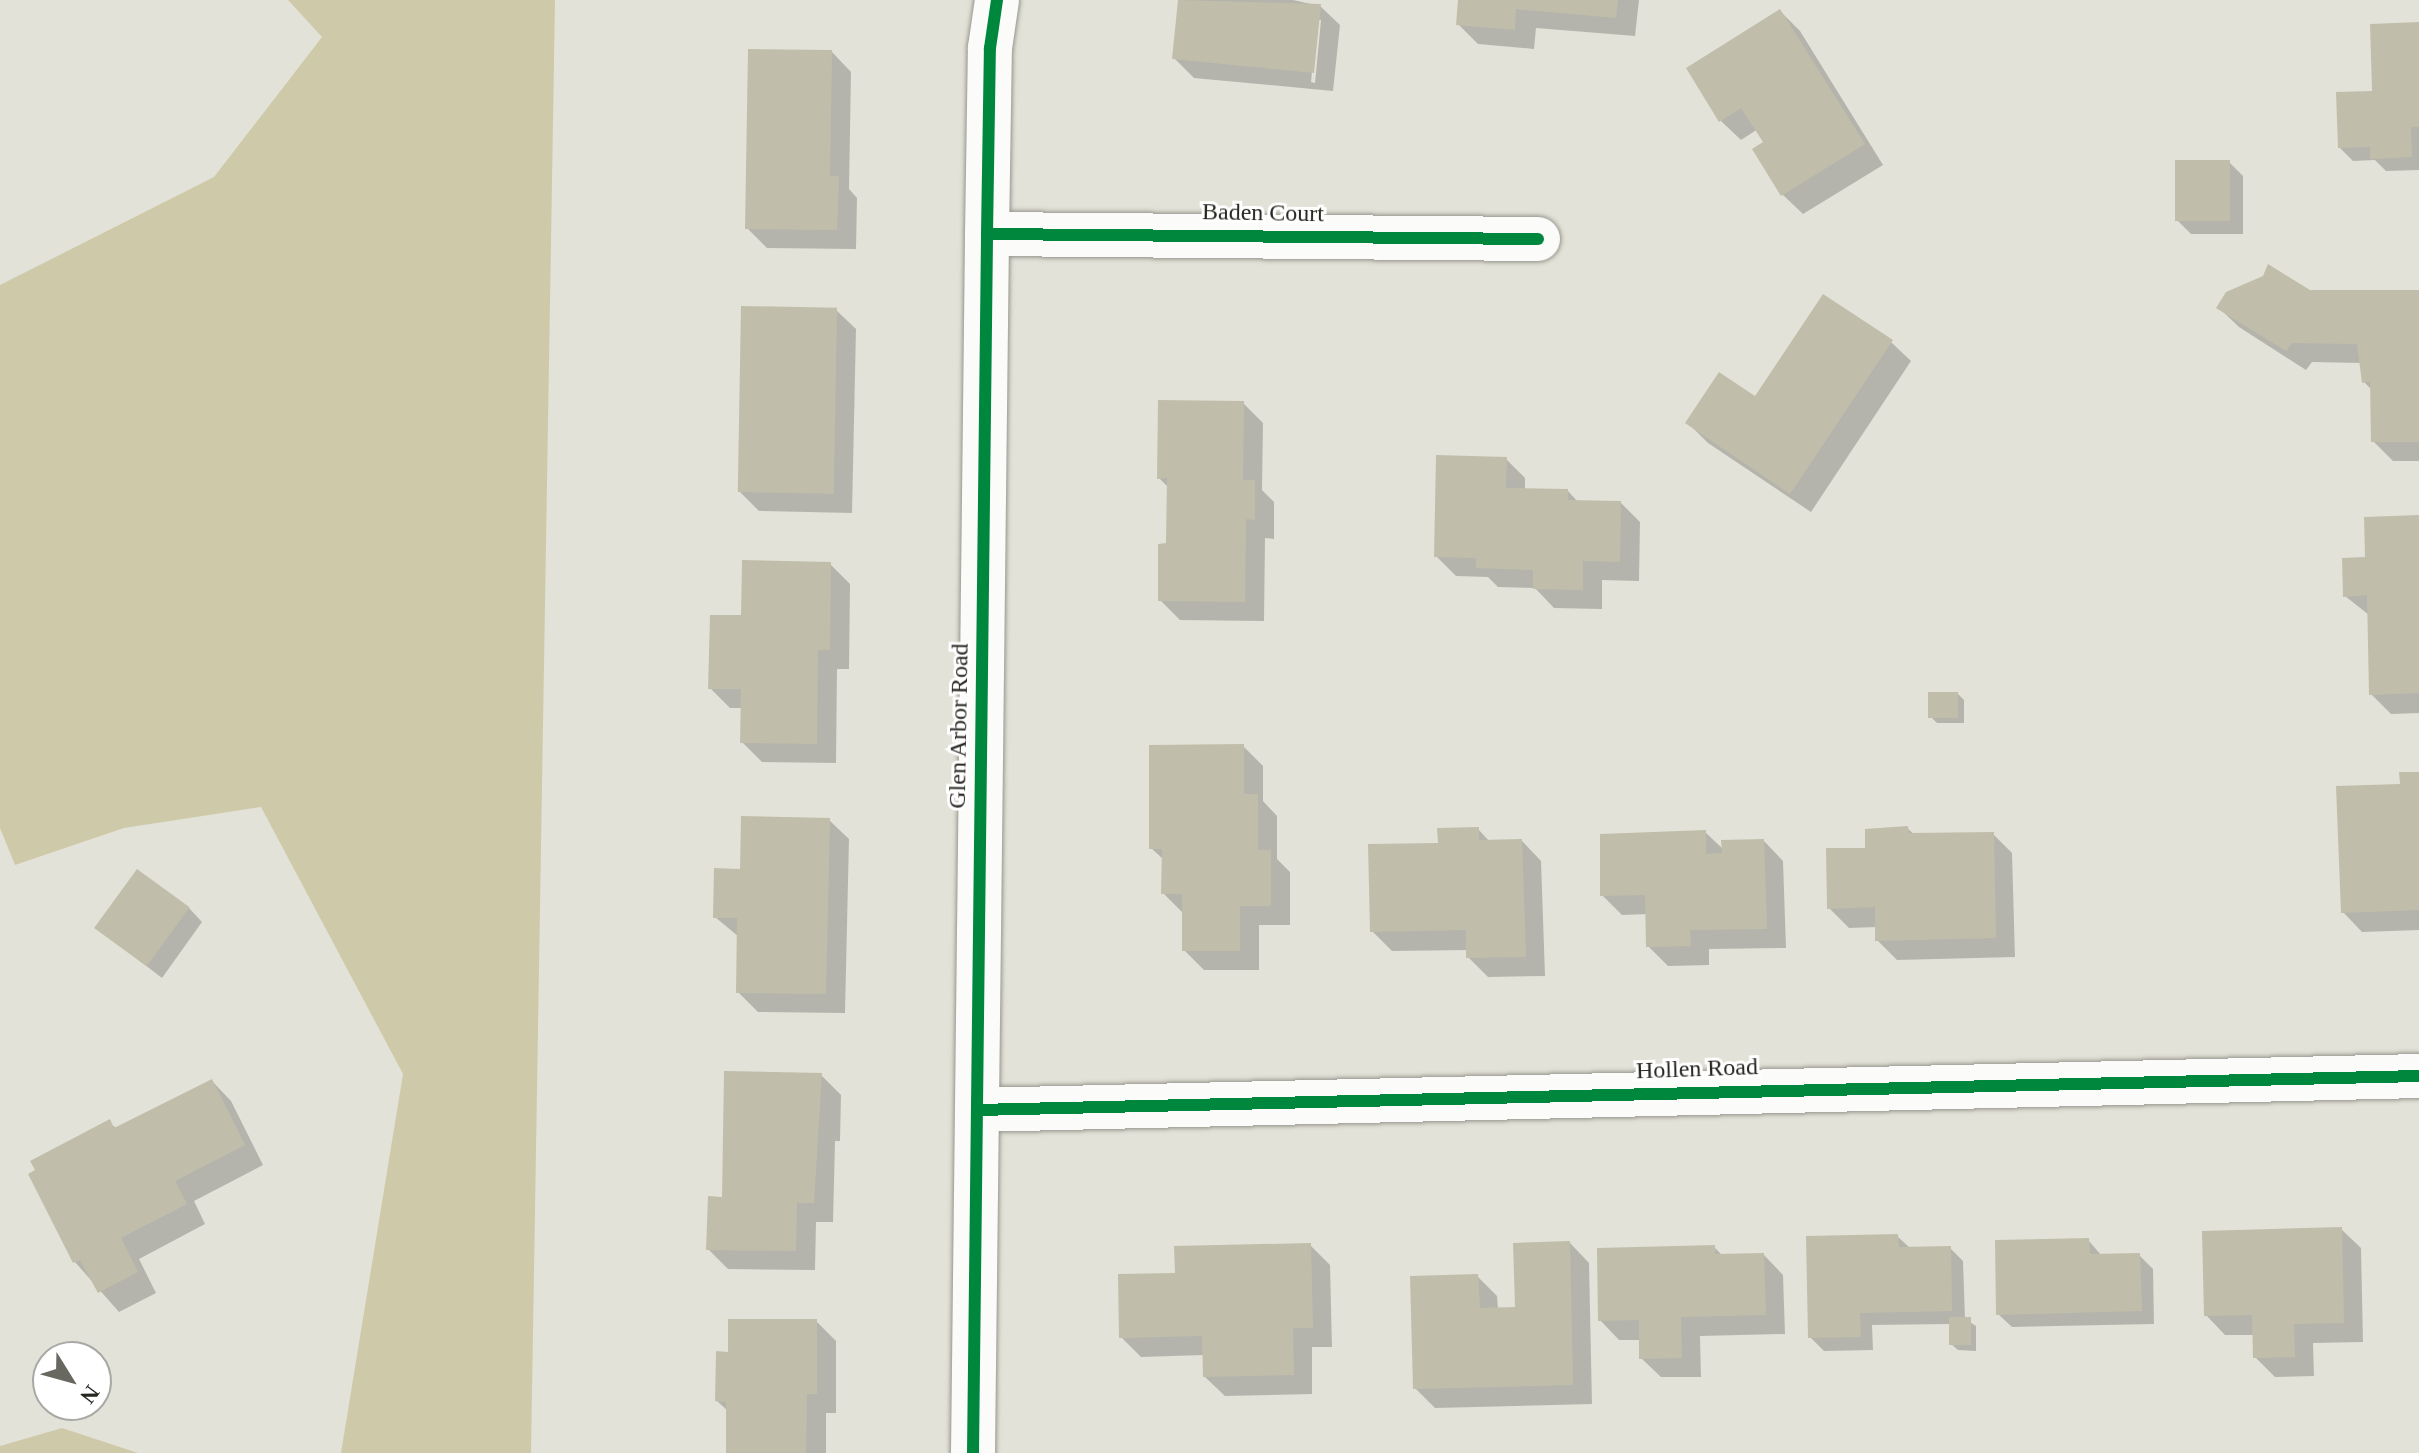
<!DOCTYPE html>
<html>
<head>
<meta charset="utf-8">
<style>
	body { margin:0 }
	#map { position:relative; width:2419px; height:1453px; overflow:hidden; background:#e2e2d8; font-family:"Times New Roman",serif }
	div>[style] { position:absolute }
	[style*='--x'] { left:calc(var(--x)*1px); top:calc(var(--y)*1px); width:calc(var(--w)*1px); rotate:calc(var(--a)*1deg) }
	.green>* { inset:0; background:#cecaa9 }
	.shadow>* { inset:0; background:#0003 }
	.building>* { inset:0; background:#c0beaa; transform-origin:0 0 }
	.roads { filter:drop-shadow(0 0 2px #97978f) drop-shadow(0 0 2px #97978f) }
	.street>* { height:44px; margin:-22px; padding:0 22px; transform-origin:22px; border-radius:22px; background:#fbfbf9 }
	.cycleway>* { height:12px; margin:-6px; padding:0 6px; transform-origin:6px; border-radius:6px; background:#00873e }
	span { translate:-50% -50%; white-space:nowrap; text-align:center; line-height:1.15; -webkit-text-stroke:6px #fff; paint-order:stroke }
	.street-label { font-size:24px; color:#26251f }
	.north { position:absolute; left:32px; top:1341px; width:80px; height:80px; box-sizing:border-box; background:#fff; border:2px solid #a8a8a5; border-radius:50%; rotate:127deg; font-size:22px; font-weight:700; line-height:32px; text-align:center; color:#26251f }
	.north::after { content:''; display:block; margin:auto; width:28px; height:36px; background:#686760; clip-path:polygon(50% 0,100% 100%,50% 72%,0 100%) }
</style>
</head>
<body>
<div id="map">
	<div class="green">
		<div style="clip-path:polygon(288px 0,555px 0,531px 1453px,341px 1453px,403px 1074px,261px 807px,124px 828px,15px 865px,0 828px,0 285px,214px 177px,322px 37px)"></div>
		<div style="clip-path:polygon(62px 1428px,138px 1453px,0 1453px,0 1446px)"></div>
	</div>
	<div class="shadow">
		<div style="clip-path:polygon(evenodd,1180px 0,1293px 0,1320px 6px,1340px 25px,1333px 91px,1194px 78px,1174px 58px,1180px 0,1317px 20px,1321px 20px,1315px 83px,1311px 82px,1317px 20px)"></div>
		<div style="clip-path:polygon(1460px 0,1639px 0,1635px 36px,1536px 28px,1534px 49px,1478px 44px,1458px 24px)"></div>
		<div style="clip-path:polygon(1780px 11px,1800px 31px,1883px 165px,1803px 214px,1783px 195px,1755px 150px,1766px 142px,1758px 129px,1741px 140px,1721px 121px)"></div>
		<div style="clip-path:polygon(2419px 24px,2419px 170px,2386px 171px,2375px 160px,2353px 161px,2340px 148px)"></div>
		<div style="clip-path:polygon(832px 52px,851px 72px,849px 189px,857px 198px,856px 249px,767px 248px,747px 228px)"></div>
		<div style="clip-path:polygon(2229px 162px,2243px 176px,2243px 234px,2191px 234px,2177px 220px)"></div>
		<div style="clip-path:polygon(2419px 292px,2419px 461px,2393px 461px,2373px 441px,2372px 390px,2364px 382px,2361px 363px,2312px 362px,2306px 370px,2239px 327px,2219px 308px)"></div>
		<div style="clip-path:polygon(836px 310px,856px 329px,852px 513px,759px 511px,739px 491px)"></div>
		<div style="clip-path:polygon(1891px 342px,1911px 361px,1811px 512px,1708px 443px,1688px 423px)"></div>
		<div style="clip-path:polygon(1243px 403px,1263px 423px,1262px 490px,1274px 502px,1274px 539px,1265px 538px,1264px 621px,1180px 620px,1160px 600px,1168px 545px,1169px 488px,1159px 478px)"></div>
		<div style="clip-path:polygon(1506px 459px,1525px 478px,1525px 491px,1568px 491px,1578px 502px,1621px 503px,1640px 522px,1639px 581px,1602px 580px,1602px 609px,1554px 608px,1535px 588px,1498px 587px,1488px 577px,1456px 576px,1436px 556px)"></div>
		<div style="clip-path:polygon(2419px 517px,2419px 713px,2391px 714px,2371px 694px,2369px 615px,2345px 596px,2367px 559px)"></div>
		<div style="clip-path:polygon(830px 564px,850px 584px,849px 669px,837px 669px,836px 763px,762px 762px,742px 742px,743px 708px,730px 708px,710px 688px,743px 617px)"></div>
		<div style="clip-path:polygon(1958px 694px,1964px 700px,1964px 723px,1937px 723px,1931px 717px)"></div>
		<div style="clip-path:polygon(1243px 746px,1263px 766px,1263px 801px,1277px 816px,1277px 859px,1290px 872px,1290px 925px,1259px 925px,1259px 970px,1204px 970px,1184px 950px,1184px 914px,1163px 893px,1164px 860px,1151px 848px)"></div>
		<div style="clip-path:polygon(2419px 774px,2419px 930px,2362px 932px,2343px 912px,2402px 786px)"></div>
		<div style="clip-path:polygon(829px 820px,849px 839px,845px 1013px,758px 1012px,738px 992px,739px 937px,715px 917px,742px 871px)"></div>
		<div style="clip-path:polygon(1907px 828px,1915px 835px,1993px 834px,2012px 853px,2015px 957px,1897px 960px,1877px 940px,1877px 927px,1849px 928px,1829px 908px,1867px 850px)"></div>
		<div style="clip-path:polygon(1478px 829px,1490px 842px,1522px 841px,1541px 861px,1545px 976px,1488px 977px,1468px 957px,1468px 950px,1392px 951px,1372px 931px,1440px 845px)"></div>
		<div style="clip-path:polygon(1705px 832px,1724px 850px,1764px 841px,1783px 861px,1786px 948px,1709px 949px,1709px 965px,1668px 966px,1648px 946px,1648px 914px,1622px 915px,1602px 895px)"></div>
		<div style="clip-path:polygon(189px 908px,202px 922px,162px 978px,98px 929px)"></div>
		<div style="clip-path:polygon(821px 1075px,841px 1095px,840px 1141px,835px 1141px,833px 1222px,816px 1222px,815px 1270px,728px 1269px,708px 1249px,724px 1199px)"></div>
		<div style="clip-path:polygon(212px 1081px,231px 1101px,263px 1165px,194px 1201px,205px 1224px,139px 1259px,156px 1293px,119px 1312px,75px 1262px,109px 1122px,117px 1129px)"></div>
		<div style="clip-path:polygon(2341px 1229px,2361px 1248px,2363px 1342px,2313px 1343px,2314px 1376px,2275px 1377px,2255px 1357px,2254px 1335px,2225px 1335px,2206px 1315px)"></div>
		<div style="clip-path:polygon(1897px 1236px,1911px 1249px,1950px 1248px,1963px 1261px,1965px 1319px,1976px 1326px,1976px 1351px,1958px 1350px,1951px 1344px,1951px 1324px,1872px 1325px,1873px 1350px,1824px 1351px,1810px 1337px)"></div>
		<div style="clip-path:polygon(2088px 1240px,2102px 1256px,2139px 1255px,2153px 1269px,2154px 1324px,2012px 1327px,1998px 1314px)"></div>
		<div style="clip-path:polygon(1570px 1243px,1589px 1263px,1592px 1404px,1435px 1408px,1415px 1388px,1477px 1276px,1497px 1296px,1498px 1310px,1517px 1309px)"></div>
		<div style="clip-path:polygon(1310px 1245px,1330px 1265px,1332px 1347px,1312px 1347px,1312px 1394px,1225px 1396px,1205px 1377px,1204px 1355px,1141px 1357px,1121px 1337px,1177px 1275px)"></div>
		<div style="clip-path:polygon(1714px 1247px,1723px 1256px,1764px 1255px,1783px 1275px,1785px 1334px,1700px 1336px,1701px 1377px,1661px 1377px,1641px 1358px,1641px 1340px,1619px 1340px,1600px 1320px)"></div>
		<div style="clip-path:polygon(816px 1321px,836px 1341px,836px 1413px,826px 1413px,826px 1453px,728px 1453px,728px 1411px,717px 1401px,730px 1354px)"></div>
	</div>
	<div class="building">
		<div style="clip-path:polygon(1178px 0,1321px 4px,1314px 73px,1172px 59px)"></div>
		<div style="clip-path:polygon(1458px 0,1618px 0,1616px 18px,1516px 9px,1515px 30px,1456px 25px)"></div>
		<div style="clip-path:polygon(1780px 9px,1865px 144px,1781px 196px,1752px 149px,1763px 142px,1741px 108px,1719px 122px,1686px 68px)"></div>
		<div style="clip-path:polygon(2419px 22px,2419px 127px,2411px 127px,2412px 157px,2370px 159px,2370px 147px,2338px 148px,2336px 92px,2372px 91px,2370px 24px)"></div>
		<div style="clip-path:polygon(748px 49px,832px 50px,830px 176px,839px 176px,837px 230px,745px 229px)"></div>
		<div style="left:2175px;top:160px;width:55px;height:61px"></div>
		<div style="clip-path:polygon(2268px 264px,2310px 290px,2419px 290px,2419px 442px,2371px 442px,2370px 381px,2362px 383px,2357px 344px,2292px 343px,2286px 351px,2216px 308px,2226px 292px,2263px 276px)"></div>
		<div style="clip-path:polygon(1823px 294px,1893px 340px,1790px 494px,1685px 423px,1719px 372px,1755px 396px)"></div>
		<div style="left:741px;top:306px;width:96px;height:186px;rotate:1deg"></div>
		<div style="clip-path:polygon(1158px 400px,1244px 401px,1243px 480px,1255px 480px,1255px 520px,1246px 519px,1245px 602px,1158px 601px,1158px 544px,1166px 543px,1167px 478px,1157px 479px)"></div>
		<div style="clip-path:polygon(1436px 455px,1507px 457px,1506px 488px,1568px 489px,1568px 500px,1621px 501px,1620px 562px,1583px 561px,1583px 590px,1533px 589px,1533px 570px,1476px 568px,1476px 558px,1434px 557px)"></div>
		<div style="clip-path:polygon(2419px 515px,2419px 693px,2369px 695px,2367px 595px,2343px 597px,2342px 558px,2365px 557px,2364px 517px)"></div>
		<div style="clip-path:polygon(742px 560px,831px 562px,830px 650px,818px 650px,817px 744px,740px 743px,741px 689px,708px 689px,710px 615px,741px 615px)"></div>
		<div style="left:1928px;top:692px;width:30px;height:26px"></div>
		<div style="clip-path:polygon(1244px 744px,1244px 794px,1258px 794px,1258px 850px,1271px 850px,1271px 906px,1240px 906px,1240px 951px,1182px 951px,1182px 894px,1161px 894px,1162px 849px,1149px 849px,1149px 745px)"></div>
		<div style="clip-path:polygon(2399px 772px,2419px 772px,2419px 910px,2341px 913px,2336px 786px,2400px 784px)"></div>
		<div style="clip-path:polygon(741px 816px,830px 818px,826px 994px,736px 993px,737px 918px,713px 918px,714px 868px,740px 869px)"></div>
		<div style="clip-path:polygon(1908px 826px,1909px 833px,1994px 832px,1996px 938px,1875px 941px,1875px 907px,1827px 909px,1826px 848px,1865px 848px,1865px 829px)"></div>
		<div style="clip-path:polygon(1479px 827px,1479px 840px,1522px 839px,1526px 957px,1466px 958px,1466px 930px,1370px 932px,1368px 844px,1438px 843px,1437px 828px)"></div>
		<div style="clip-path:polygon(1706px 830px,1706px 854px,1722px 853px,1721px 840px,1764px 839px,1767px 929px,1690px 930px,1691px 946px,1646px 947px,1645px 895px,1600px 896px,1600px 834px)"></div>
		<div style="left:137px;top:869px;width:65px;height:73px;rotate:36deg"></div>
		<div style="clip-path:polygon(724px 1071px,822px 1073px,814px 1203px,797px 1203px,796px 1251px,706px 1250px,708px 1196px,722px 1197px)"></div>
		<div style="clip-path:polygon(212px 1079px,245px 1145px,175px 1181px,187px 1204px,121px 1238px,138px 1272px,98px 1293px,80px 1260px,73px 1263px,28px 1174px,35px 1170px,30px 1161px,110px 1119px,114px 1128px)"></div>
		<div style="clip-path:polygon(2342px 1227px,2344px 1323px,2294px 1324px,2295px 1357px,2253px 1358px,2252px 1315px,2204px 1316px,2202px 1231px)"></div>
		<div style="clip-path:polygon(1898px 1234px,1899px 1247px,1951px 1246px,1952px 1311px,1860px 1313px,1861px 1337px,1808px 1338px,1806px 1236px)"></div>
		<div style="clip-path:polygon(2089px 1238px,2090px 1254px,2140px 1253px,2142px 1311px,1996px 1315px,1995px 1240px)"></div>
		<div style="clip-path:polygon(1570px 1241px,1573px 1385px,1413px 1389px,1410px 1276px,1478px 1274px,1480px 1308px,1515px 1307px,1513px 1243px)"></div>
		<div style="clip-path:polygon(1311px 1243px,1313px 1328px,1293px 1328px,1294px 1375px,1203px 1377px,1202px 1336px,1119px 1338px,1118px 1274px,1175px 1273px,1174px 1246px)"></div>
		<div style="clip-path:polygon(1715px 1245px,1715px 1254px,1764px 1253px,1766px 1315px,1681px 1317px,1682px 1358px,1639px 1359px,1639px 1320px,1598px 1321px,1597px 1248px)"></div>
		<div style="left:1949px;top:1317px;width:22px;height:28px"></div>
		<div style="clip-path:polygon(728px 1319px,817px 1319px,817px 1394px,807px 1394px,806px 1453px,726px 1453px,726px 1402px,715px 1401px,716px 1351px,728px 1352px)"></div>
	</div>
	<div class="roads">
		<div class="street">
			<div style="--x:987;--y:234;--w:551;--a:0.52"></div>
			<div style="--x:977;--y:1110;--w:1442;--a:-1.35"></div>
			<div style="--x:973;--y:1453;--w:1219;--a:-89.34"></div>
			<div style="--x:987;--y:234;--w:186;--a:-89.1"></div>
			<div style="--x:990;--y:48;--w:49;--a:-81.7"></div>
		</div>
	</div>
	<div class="cycleway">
		<div style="--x:987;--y:234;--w:551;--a:0.52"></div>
		<div style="--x:977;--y:1110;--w:1442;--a:-1.35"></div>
		<div style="--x:973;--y:1453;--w:1219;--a:-89.34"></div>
		<div style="--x:987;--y:234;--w:186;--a:-89.1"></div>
		<div style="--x:990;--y:48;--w:49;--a:-81.7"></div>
	</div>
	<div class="street-label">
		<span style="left:1263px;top:213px;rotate:1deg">Baden Court</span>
		<span style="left:959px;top:726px;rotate:-89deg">Glen Arbor Road</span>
		<span style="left:1697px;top:1069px;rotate:-2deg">Hollen Road</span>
	</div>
	<div class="north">N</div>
</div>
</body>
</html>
